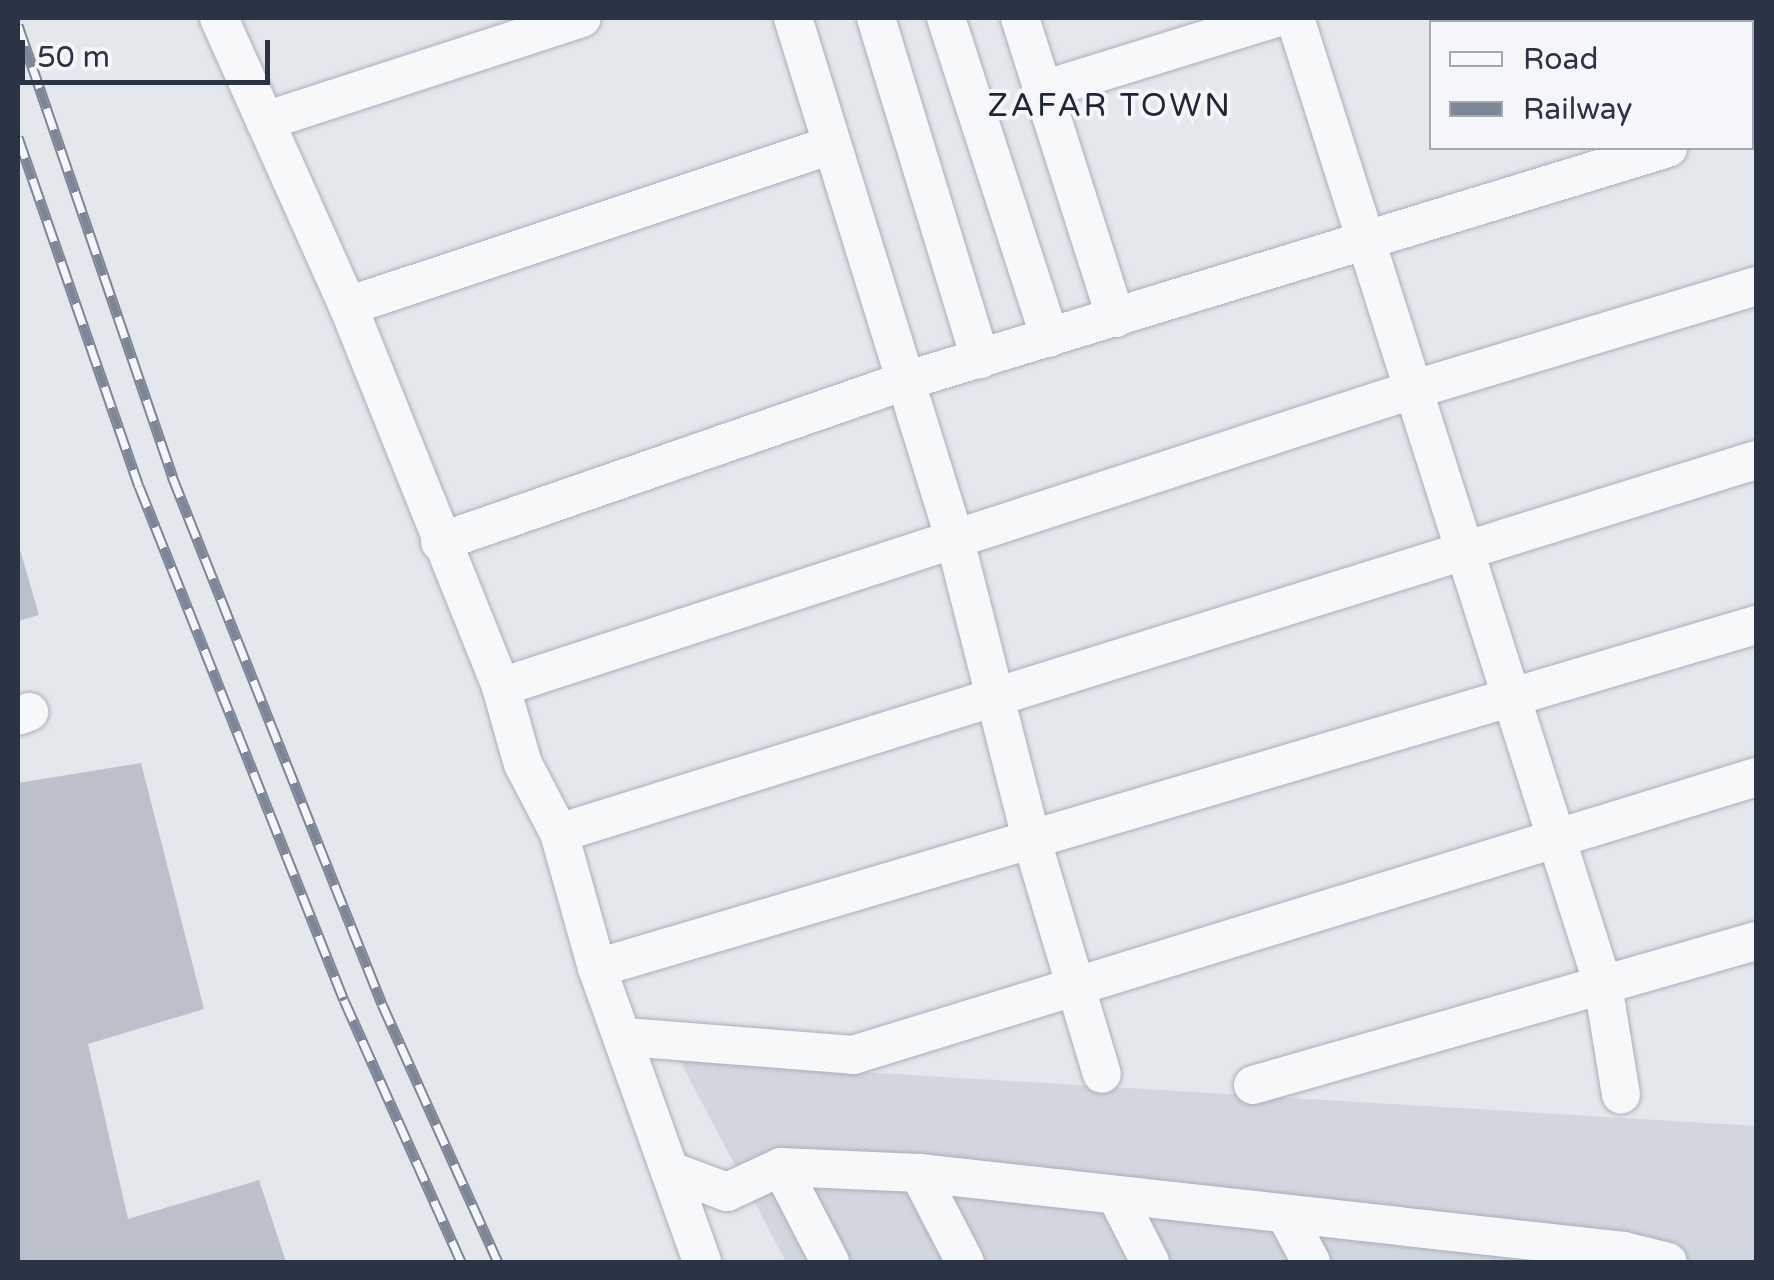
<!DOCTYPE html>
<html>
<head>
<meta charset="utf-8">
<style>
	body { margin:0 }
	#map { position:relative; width:1774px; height:1280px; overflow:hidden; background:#e4e7ec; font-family:"Varela Round",sans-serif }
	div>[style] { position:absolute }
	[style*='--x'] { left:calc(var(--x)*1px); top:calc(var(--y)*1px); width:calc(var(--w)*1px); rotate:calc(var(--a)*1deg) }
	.built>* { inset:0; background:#d2d6de }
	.building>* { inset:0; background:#bbc0ca }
	.roads { filter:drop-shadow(0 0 2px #a9aeb7) drop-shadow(0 0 2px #a9aeb7) }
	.minor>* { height:38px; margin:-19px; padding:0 19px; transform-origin:19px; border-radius:19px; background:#f7f8fa }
	.rail>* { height:11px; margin-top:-5.5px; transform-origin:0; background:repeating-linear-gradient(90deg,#f4f6f9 0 22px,#7d8696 0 44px); box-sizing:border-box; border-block:2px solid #7d8696 }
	span { translate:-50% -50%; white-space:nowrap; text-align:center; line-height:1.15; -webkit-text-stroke:8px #f4f6f9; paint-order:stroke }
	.neighbourhood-label { font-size:32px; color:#1d2536; letter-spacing:2.5px }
	.frame { position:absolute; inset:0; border:20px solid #2b3445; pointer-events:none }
	.legend { position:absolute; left:1429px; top:20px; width:325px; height:130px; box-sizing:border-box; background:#f4f6f9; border:2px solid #a4a8b1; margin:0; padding:12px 18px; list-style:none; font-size:30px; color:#2b3445 }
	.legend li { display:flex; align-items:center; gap:20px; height:50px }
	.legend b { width:50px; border:2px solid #a4a8b1 }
	.scale { position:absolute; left:20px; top:40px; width:250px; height:45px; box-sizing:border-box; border:5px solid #2b3445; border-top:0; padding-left:12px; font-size:30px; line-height:35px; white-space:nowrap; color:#2b3445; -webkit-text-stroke:8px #f4f6f9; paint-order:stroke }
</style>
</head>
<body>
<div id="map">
	<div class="built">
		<div style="clip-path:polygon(680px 1061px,1756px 1126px,1756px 1262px,786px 1262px)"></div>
	</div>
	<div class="building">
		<div style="clip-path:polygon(18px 543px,39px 615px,18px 621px)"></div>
		<div style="clip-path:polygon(141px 763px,204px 1009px,88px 1044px,128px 1219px,259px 1180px,286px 1262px,18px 1262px,18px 783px)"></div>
	</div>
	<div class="roads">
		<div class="minor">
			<div style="--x:219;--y:18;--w:316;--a:65.9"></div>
			<div style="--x:348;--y:306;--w:411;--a:68.1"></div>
			<div style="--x:501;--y:687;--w:80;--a:74.1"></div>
			<div style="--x:523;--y:764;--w:78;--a:62.4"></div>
			<div style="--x:559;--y:833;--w:140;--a:74.3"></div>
			<div style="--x:597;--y:968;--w:312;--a:70.3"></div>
			<div style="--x:793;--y:18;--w:547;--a:72.76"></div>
			<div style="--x:955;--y:540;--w:311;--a:75.7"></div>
			<div style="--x:1032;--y:841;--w:243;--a:73.3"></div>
			<div style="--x:876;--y:18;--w:357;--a:73"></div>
			<div style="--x:946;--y:18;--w:336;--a:72"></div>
			<div style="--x:1020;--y:18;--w:315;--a:72.3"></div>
			<div style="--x:1295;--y:18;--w:1015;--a:72.33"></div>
			<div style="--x:1603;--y:985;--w:111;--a:80.7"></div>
			<div style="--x:1556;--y:18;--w:4;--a:76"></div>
			<div style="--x:1638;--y:18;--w:4;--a:63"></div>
			<div style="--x:1704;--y:18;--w:4;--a:63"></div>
			<div style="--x:1043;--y:90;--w:244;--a:-17.2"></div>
			<div style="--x:265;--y:121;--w:333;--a:-18"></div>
			<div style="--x:1752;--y:121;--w:4;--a:-27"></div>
			<div style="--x:348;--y:306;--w:510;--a:-18.4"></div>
			<div style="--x:440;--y:542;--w:492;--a:-19.1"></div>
			<div style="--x:905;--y:381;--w:798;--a:-16.98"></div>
			<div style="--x:501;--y:687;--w:958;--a:-18.06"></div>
			<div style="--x:1412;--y:390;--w:359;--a:-16.8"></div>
			<div style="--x:18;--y:716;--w:12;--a:-20"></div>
			<div style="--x:559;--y:833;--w:1254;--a:-17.31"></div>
			<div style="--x:597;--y:968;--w:1209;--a:-16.49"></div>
			<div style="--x:626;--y:1037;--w:228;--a:4.5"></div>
			<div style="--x:853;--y:1055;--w:945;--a:-17.11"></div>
			<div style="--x:1253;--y:1085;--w:523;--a:-15.98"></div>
			<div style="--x:781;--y:1167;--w:107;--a:62.7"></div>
			<div style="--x:671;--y:1171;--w:60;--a:20.6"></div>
			<div style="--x:727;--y:1192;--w:60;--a:-24.8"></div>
			<div style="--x:781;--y:1167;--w:138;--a:2.5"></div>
			<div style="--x:919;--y:1173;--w:709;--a:6.31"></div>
			<div style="--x:1624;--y:1251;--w:45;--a:14"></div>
			<div style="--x:919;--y:1173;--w:100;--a:62.7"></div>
			<div style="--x:1117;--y:1197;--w:73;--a:63.1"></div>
			<div style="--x:1287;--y:1217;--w:51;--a:61.9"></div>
		</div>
	</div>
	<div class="rail">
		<div style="--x:18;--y:25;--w:477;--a:71.1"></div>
		<div style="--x:172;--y:476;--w:568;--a:68.31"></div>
		<div style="--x:382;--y:1004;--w:283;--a:65.8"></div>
		<div style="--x:18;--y:137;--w:369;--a:70.9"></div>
		<div style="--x:139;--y:486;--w:553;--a:68.26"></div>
		<div style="--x:344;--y:1000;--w:287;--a:65.9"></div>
	</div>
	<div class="neighbourhood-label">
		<span style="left:1110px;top:106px">ZAFAR TOWN</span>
	</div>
	<div class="frame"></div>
	<ul class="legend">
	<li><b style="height:12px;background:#f7f8fa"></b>Road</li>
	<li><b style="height:12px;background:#7d8696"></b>Railway</li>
	</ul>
	<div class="scale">50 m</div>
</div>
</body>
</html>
